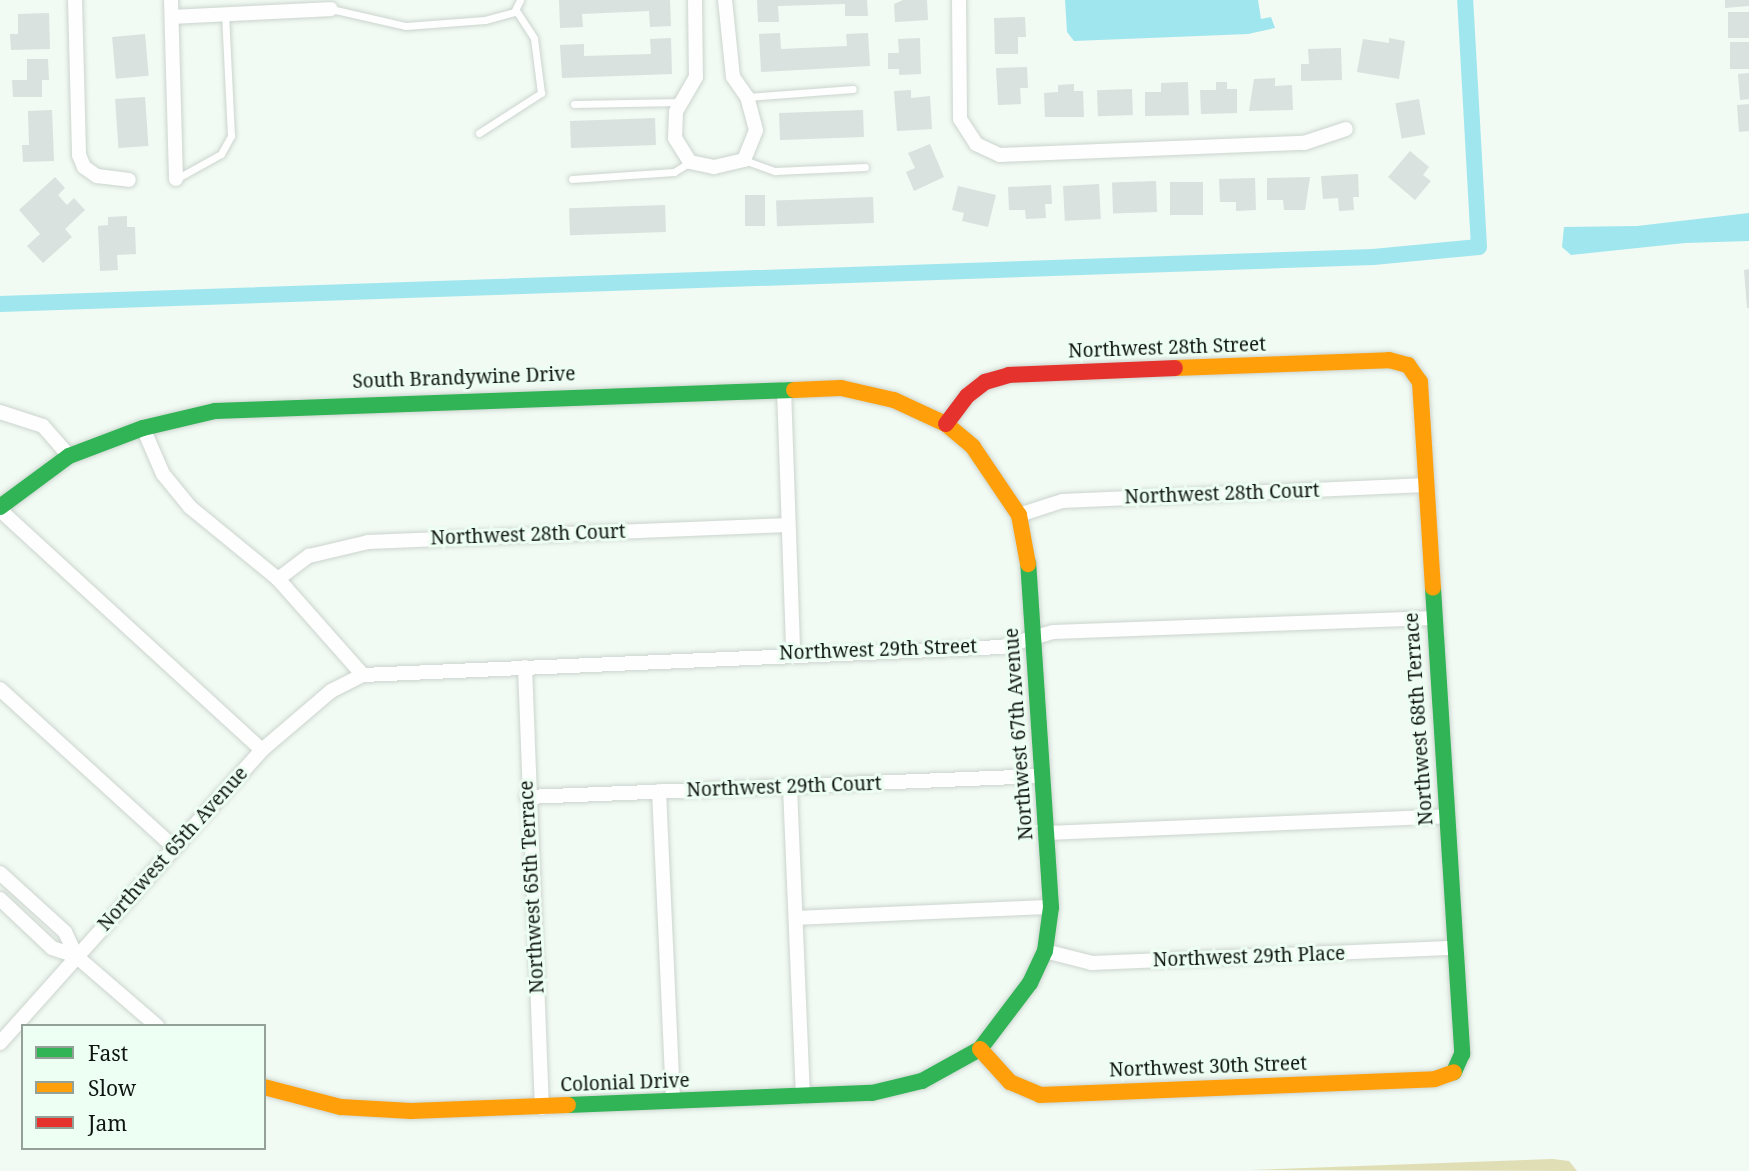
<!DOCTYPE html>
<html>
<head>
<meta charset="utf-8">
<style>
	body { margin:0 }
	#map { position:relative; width:1749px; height:1171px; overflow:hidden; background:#f1faf3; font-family:"Noto Serif",serif }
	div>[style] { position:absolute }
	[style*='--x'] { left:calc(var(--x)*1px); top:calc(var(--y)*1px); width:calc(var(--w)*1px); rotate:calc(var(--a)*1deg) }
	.forest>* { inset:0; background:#e0deb4 }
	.water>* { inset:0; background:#a0e6ee }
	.canal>* { height:16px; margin:-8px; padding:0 8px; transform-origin:8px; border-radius:8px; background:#a0e6ee }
	.building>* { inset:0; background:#d9e2de; transform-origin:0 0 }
	.roads { filter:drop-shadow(0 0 2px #ccd4ce) drop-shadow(0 0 2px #ccd4ce) }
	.lane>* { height:7px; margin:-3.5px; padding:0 3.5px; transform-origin:3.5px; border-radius:3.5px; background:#fdfefd }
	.street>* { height:14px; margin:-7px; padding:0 7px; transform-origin:7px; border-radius:7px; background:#fdfefd }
	.fast>* { height:16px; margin:-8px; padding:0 8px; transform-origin:8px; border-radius:8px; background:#30b455 }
	.slow>* { height:16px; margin:-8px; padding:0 8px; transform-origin:8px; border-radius:8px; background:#ff9f0a }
	.jam>* { height:16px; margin:-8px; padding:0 8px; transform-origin:8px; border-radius:8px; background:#e5322d }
	span { translate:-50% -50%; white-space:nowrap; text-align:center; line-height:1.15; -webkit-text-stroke:6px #edfef2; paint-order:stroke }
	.street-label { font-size:19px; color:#0f1611 }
	.legend { position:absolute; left:21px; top:1024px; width:245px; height:126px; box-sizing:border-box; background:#edfef2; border:2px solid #94a198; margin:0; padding:9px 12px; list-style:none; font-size:21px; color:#0f1611 }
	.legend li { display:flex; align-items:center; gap:14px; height:35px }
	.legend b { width:35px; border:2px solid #94a198 }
</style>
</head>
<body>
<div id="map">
	<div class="forest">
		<div style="clip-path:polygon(1553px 1159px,1569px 1161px,1577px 1171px,1251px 1170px)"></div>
	</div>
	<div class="water">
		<div style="clip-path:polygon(1065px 0,1258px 0,1261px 19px,1271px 17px,1275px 28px,1248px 34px,1074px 41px,1067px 32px)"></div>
		<div style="clip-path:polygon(1749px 213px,1749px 241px,1685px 243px,1571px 255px,1562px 247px,1564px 227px,1637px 226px)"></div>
	</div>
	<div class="canal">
		<div style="--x:0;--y:304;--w:1374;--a:-1.96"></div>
		<div style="--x:1373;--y:257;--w:106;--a:-5.4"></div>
		<div style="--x:1479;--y:247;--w:247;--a:-93.2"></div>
	</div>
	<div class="building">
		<div style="clip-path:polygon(559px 0,670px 0,671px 26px,650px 27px,649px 11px,582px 14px,583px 27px,560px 28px)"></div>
		<div style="clip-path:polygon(757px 0,867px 0,868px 16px,845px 16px,845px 4px,778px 6px,779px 22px,758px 22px)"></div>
		<div style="clip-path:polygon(903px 0,927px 0,928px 20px,895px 22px,894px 4px)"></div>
		<div style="clip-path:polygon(1725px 0,1749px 0,1749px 6px,1725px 8px)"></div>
		<div style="left:1749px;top:12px;width:26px;height:21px;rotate:90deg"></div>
		<div style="clip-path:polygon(49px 13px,50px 49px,11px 50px,10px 34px,18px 34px,18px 14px)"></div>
		<div style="clip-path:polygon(1025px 17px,1026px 37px,1018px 37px,1018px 54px,995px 54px,994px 18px)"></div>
		<div style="clip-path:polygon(780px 33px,781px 49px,847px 46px,846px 34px,868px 33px,870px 66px,761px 72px,759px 34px)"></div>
		<div style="left:145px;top:34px;width:42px;height:33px;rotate:85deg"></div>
		<div style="clip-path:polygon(671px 38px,672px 74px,562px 78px,560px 45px,584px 44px,584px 56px,651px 54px,650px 39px)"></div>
		<div style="clip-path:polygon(920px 38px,921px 74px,899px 75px,899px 69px,888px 69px,888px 53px,899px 53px,898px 39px)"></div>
		<div style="clip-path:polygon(1389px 38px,1405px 41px,1399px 79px,1357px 72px,1363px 39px,1389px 43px)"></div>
		<div style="left:1749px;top:42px;width:27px;height:19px;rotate:90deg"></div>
		<div style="clip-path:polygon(1341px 48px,1342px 80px,1301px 81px,1301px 64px,1309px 64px,1308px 49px)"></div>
		<div style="clip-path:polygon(27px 59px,48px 59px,49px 80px,42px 80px,42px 97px,13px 97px,12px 80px,27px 80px)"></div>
		<div style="clip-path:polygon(1027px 67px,1028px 88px,1020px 88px,1021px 104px,998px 105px,996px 68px)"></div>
		<div style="clip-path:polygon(1749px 73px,1749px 99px,1740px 100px,1738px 74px)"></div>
		<div style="clip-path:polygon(1275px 78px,1275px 86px,1292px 85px,1293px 110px,1249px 111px,1254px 79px)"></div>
		<div style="clip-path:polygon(1188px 82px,1189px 115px,1145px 116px,1145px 92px,1161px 92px,1161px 83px)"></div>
		<div style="clip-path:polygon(1216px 82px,1227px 82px,1227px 89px,1237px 89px,1237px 113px,1201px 114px,1200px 90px,1216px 90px)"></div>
		<div style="clip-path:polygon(1074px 84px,1074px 91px,1083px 91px,1084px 117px,1045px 117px,1044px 93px,1058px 92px,1058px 85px)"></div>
		<div style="left:1132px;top:89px;width:26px;height:35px;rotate:88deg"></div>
		<div style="clip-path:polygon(911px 90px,911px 98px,930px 96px,932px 129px,897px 131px,894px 91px)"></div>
		<div style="left:145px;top:97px;width:49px;height:30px;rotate:86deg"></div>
		<div style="left:1419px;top:99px;width:36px;height:24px;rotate:80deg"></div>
		<div style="clip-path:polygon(1749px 104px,1749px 131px,1739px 132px,1737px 105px)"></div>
		<div style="clip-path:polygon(52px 110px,54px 161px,23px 162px,22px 145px,29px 145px,28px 111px)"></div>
		<div style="left:863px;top:110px;width:27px;height:84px;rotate:88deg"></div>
		<div style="left:655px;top:118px;width:27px;height:85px;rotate:88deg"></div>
		<div style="clip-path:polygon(930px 144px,944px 177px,914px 191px,906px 172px,915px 168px,908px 153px)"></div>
		<div style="clip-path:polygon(1410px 151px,1429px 167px,1423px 175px,1431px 181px,1415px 200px,1388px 177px)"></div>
		<div style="clip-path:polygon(1358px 174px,1359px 197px,1353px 197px,1354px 210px,1339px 211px,1338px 198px,1323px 199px,1321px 176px)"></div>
		<div style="clip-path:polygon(55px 177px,65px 188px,58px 195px,67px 205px,74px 198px,85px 210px,65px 229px,72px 237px,43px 263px,27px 246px,40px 234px,19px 210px)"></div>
		<div style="clip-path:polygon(1310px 177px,1305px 210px,1284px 210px,1283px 200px,1267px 200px,1267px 178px)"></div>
		<div style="clip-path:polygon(1255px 178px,1256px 210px,1236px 211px,1236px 202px,1220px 202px,1219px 179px)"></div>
		<div style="left:1156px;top:181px;width:31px;height:44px;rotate:88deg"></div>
		<div style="left:1203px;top:182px;width:33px;height:33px;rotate:90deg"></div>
		<div style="left:1099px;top:184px;width:35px;height:36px;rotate:87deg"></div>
		<div style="clip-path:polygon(1051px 185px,1052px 204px,1045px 204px,1046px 218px,1026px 219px,1025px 210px,1009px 210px,1008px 187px)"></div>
		<div style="clip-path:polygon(958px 186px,996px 195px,988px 227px,962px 221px,964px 213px,952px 210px)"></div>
		<div style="left:745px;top:195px;width:20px;height:31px"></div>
		<div style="left:873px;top:197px;width:26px;height:97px;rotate:88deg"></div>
		<div style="left:665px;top:205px;width:27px;height:96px;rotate:88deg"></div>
		<div style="clip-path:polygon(127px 216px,127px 227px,135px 227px,136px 254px,117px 255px,118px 270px,100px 271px,98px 226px,108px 225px,108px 217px)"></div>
		<div style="clip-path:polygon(1749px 269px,1749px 308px,1747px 308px,1744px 270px)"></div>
	</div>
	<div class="roads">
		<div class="lane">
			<div style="--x:331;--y:9;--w:77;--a:12.8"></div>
			<div style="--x:406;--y:26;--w:79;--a:-4.3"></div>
			<div style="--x:485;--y:20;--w:30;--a:-15"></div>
			<div style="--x:514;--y:12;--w:13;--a:-63"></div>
			<div style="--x:747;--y:97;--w:106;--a:-4.3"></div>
			<div style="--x:574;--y:104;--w:107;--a:-1.1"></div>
			<div style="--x:479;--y:133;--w:74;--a:-32.8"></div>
			<div style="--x:541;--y:93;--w:55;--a:-97.3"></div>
			<div style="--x:534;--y:38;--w:33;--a:-123"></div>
			<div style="--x:744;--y:160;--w:33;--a:20"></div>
			<div style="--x:775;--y:171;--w:90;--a:-2.5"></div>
			<div style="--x:176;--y:179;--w:51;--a:-29.1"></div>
			<div style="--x:221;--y:154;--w:21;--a:-61"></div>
			<div style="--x:231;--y:136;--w:121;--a:-92.8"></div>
			<div style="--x:572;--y:179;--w:102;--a:-3.9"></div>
			<div style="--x:674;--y:172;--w:19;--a:-32"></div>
		</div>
		<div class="street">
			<div style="--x:75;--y:0;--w:155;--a:88.5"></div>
			<div style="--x:79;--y:155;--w:13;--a:67"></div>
			<div style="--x:84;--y:167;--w:16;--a:35"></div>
			<div style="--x:97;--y:176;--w:32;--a:7"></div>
			<div style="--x:171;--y:0;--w:179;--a:88.4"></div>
			<div style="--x:695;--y:0;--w:77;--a:89.3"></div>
			<div style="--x:696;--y:77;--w:39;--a:120"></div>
			<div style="--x:676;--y:111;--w:27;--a:92"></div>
			<div style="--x:675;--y:138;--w:28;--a:58"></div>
			<div style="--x:690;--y:162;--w:25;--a:12"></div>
			<div style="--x:714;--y:167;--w:31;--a:-13"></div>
			<div style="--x:744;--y:160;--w:32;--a:-68"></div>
			<div style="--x:756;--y:130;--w:34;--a:-105"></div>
			<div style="--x:747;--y:97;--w:24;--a:-125"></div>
			<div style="--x:733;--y:77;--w:77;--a:-95.9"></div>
			<div style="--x:959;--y:0;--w:119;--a:89.5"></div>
			<div style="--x:960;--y:119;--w:30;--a:57"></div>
			<div style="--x:976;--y:144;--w:26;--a:25"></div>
			<div style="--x:1000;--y:155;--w:304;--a:-2.3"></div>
			<div style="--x:1304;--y:143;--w:44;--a:-18.4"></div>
			<div style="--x:173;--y:17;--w:158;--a:-2.9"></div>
			<div style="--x:784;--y:389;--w:264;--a:88"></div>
			<div style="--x:0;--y:412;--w:45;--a:18"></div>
			<div style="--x:43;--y:426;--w:40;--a:49"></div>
			<div style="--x:143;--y:428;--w:50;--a:66.5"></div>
			<div style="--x:163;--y:474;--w:43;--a:50.7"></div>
			<div style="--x:190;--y:507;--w:114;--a:39.3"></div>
			<div style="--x:278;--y:579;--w:128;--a:48.5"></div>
			<div style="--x:0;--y:510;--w:355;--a:42.5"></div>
			<div style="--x:1019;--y:515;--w:45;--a:-18"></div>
			<div style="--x:1062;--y:501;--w:365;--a:-2.5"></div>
			<div style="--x:278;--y:579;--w:39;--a:-37"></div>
			<div style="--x:309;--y:556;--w:61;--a:-13.3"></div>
			<div style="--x:368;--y:542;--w:420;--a:-2.3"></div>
			<div style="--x:525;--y:667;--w:441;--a:87.8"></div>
			<div style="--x:0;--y:689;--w:236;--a:42.3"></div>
			<div style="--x:790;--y:787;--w:310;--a:87.6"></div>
			<div style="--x:659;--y:791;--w:311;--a:87.4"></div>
			<div style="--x:527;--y:797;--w:514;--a:-2.34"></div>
			<div style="--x:1048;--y:833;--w:399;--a:-2.4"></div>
			<div style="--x:0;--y:873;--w:88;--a:42.2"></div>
			<div style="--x:65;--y:932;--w:26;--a:65"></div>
			<div style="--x:76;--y:956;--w:107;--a:40.8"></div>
			<div style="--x:0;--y:899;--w:71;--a:43.3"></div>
			<div style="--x:52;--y:948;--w:25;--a:18"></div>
			<div style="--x:796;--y:918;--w:255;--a:-2.5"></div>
			<div style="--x:1045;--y:951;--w:49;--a:14.3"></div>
			<div style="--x:1092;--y:963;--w:363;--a:-2.4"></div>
			<div style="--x:0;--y:1043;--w:393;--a:-48.2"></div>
			<div style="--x:262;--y:750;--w:91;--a:-40.5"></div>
			<div style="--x:331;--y:691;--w:36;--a:-27"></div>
			<div style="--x:363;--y:675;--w:640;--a:-2.51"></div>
			<div style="--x:1002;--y:647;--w:53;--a:-16.4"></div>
			<div style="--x:1053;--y:632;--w:381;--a:-2.1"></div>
		</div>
		<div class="fast">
			<div style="--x:0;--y:507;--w:86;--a:-36.5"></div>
			<div style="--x:69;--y:456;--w:79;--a:-20.7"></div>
			<div style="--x:143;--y:428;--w:74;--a:-13.3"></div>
			<div style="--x:215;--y:411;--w:579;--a:-2.08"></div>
			<div style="--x:1433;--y:588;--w:467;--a:86.4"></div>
			<div style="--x:1462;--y:1054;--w:20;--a:114"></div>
			<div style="--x:568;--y:1105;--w:304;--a:-2.3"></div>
			<div style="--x:872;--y:1093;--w:51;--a:-13.5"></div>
			<div style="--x:922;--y:1081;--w:66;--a:-28.9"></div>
			<div style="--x:980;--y:1049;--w:83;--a:-52.9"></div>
			<div style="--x:1030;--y:983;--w:35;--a:-65"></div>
			<div style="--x:1045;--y:951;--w:44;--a:-82.2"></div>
			<div style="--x:1051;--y:907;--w:344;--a:-93.8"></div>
		</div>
		<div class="slow">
			<div style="--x:1175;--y:368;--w:214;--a:-2.1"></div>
			<div style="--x:1389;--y:360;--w:20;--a:15"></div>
			<div style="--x:1408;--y:365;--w:21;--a:55"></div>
			<div style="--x:1420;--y:382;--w:206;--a:86.4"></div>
			<div style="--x:794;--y:390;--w:47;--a:-2.4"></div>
			<div style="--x:841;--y:388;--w:54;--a:12.8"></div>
			<div style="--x:894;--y:400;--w:57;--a:24.8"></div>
			<div style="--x:946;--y:424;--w:35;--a:40"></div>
			<div style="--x:973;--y:447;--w:82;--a:55.9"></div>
			<div style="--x:1019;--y:515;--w:50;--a:79.6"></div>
			<div style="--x:980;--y:1049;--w:45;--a:47.7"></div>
			<div style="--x:1010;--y:1082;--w:33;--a:23"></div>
			<div style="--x:1040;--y:1095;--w:395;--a:-2.3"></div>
			<div style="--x:1435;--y:1079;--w:20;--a:-20"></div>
			<div style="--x:264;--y:1087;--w:80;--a:14.6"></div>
			<div style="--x:341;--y:1107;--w:70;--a:3.3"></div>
			<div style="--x:411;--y:1111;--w:157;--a:-2.2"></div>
		</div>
		<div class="jam">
			<div style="--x:946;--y:424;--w:35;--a:-53"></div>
			<div style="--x:967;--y:396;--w:23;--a:-38"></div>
			<div style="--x:985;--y:382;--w:25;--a:-16"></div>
			<div style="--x:1009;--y:375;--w:166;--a:-2.4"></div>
		</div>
	</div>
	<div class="street-label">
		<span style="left:1167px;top:348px;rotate:-2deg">Northwest 28th Street</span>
		<span style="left:464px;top:378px;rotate:-2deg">South Brandywine Drive</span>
		<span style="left:1222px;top:494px;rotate:-2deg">Northwest 28th Court</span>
		<span style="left:528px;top:535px;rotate:-2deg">Northwest 28th Court</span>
		<span style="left:878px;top:650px;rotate:-2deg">Northwest 29th Street</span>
		<span style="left:1419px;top:719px;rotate:-94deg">Northwest 68th Terrace</span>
		<span style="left:1019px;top:734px;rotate:-94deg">Northwest 67th Avenue</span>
		<span style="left:784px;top:787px;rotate:-2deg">Northwest 29th Court</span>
		<span style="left:173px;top:849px;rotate:-48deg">Northwest 65th Avenue</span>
		<span style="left:532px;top:887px;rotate:-93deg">Northwest 65th Terrace</span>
		<span style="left:1249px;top:957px;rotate:-2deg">Northwest 29th Place</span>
		<span style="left:1208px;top:1067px;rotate:-2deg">Northwest 30th Street</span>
		<span style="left:625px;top:1083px;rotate:-2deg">Colonial Drive</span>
	</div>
	<ul class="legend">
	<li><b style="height:9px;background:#30b455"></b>Fast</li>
	<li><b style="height:9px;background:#ff9f0a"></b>Slow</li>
	<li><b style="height:9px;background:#e5322d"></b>Jam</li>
	</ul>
</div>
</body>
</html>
